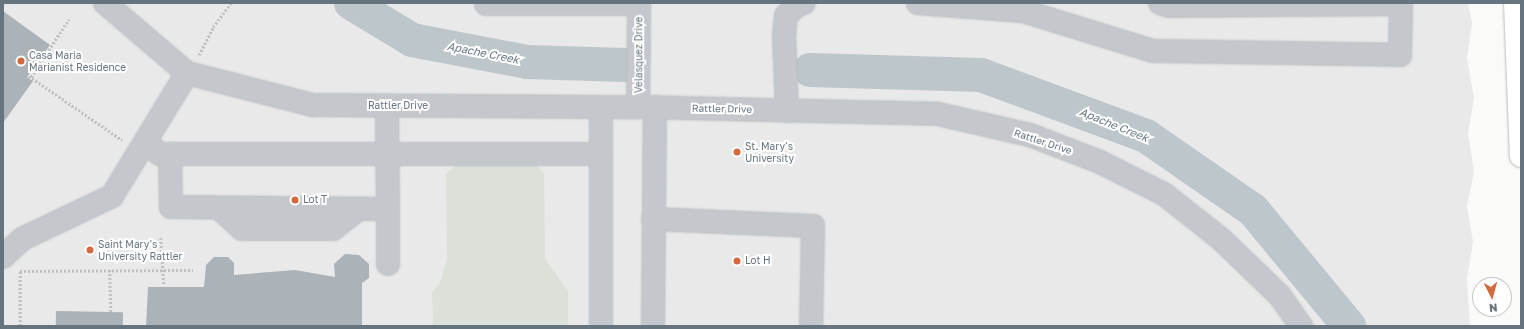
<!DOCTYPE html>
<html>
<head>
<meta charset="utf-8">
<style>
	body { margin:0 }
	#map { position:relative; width:1524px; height:329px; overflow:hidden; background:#fafaf8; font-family:"Golos Text",sans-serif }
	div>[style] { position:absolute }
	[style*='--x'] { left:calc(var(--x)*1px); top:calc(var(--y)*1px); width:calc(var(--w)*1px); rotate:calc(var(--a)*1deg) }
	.built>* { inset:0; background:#e8e9e8 }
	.green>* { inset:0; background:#dbe0d9 }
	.river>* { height:34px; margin:-17px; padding:0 17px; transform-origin:17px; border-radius:17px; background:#bdc6cb }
	.building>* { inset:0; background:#abb2b8; transform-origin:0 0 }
	.path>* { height:2.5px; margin-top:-1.25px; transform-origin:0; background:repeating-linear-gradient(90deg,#bec0c3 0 2px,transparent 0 4px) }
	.roads { filter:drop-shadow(0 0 1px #b7bbbf) drop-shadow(0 0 1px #b7bbbf) }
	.minor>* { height:22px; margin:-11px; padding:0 11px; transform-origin:11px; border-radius:11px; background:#c4c7cb }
	.major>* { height:22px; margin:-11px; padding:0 11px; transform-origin:11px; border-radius:11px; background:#fff }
	.dots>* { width:11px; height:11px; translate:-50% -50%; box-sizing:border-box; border:2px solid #fff; border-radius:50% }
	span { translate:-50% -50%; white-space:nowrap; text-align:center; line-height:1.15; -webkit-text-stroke:4px #fff; paint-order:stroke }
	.poi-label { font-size:10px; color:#667480 }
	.left { translate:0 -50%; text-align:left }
	.street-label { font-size:10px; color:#667480 }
	.water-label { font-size:11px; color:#677881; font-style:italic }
	.frame { position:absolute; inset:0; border:4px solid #667480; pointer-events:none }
	.north { position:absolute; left:1472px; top:277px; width:40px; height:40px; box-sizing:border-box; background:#fff; border:1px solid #c2c7cc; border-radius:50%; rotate:174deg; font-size:11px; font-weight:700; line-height:16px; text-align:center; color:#667480 }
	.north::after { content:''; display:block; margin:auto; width:14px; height:18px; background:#d5683c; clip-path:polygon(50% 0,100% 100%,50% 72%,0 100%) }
</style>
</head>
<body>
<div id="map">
	<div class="built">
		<div style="clip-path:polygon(3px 3px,1468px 3px,1472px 23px,1467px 58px,1474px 98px,1468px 134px,1474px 171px,1467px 206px,1473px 242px,1467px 279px,1470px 326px,3px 326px)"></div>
	</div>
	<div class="green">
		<div style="clip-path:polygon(457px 164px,534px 164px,544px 173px,545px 259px,568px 291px,568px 326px,433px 326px,432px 292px,440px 283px,447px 260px,446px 174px)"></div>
	</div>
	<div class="river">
		<div style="--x:351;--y:3;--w:71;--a:31.2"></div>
		<div style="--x:412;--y:40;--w:117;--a:10.8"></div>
		<div style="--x:527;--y:62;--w:98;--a:1.8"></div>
		<div style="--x:810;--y:70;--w:171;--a:1.7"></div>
		<div style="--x:981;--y:75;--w:176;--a:20.3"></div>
		<div style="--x:1146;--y:136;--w:130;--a:34.7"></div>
		<div style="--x:1253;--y:210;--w:151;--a:50.4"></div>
	</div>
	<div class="building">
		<div style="clip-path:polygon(3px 11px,50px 45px,27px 77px,33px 81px,3px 123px)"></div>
		<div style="clip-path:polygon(345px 254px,359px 255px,369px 264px,369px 278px,362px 283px,362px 326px,146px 326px,148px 287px,204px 287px,206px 265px,214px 257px,228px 257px,234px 263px,234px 275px,295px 270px,335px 277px,334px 264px)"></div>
		<div style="left:56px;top:311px;width:67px;height:15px;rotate:1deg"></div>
	</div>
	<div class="path">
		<div style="--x:199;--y:55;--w:31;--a:-63"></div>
		<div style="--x:213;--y:27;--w:30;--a:-53"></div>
		<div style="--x:29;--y:76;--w:113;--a:34.5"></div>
		<div style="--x:31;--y:77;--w:69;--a:-56.8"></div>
		<div style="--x:161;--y:238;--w:48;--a:86.4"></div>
		<div style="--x:110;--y:270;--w:42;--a:88.6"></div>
		<div style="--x:20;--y:271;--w:173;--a:-0.3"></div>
		<div style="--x:20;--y:326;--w:55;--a:-90"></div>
	</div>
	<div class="roads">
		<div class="minor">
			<div style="--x:105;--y:3;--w:108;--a:40.5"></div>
			<div style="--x:187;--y:73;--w:130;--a:14.3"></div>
			<div style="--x:313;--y:105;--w:325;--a:0.4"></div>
			<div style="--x:638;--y:107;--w:300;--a:1.3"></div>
			<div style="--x:938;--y:114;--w:94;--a:12.9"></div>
			<div style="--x:1030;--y:135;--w:75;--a:21.1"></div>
			<div style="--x:1100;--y:162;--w:72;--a:26.6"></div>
			<div style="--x:1164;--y:194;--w:74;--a:38.4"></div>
			<div style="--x:1222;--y:240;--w:81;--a:44"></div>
			<div style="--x:1280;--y:296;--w:37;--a:55"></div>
			<div style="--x:918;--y:3;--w:105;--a:4.4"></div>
			<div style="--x:1023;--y:11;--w:136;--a:17.1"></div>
			<div style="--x:1153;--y:51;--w:247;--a:0.9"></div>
			<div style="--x:1400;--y:55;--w:52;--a:-88.9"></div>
			<div style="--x:1160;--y:3;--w:9;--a:18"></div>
			<div style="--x:1169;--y:6;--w:232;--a:-0.5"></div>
			<div style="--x:486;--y:4;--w:153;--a:0"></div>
			<div style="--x:601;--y:107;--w:219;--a:90"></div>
			<div style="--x:638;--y:107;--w:104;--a:-89.4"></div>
			<div style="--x:787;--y:111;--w:74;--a:-92.3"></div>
			<div style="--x:784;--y:37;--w:21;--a:-85"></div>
			<div style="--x:786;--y:16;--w:16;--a:-45"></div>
			<div style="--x:797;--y:5;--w:7;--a:-16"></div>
			<div style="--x:145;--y:142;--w:19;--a:39"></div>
			<div style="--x:160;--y:154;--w:441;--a:0"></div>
			<div style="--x:170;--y:154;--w:53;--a:88.9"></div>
			<div style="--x:171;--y:207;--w:217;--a:0.5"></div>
			<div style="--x:388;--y:209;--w:103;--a:-90.6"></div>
			<div style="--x:219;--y:208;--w:31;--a:42"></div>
			<div style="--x:242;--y:229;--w:91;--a:0"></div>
			<div style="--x:333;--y:229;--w:33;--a:-38"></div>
			<div style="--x:388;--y:209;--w:55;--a:90"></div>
			<div style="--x:653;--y:219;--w:160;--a:2.5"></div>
			<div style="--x:813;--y:226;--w:100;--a:91.1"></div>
			<div style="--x:3;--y:257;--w:26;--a:-43"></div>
			<div style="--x:22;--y:239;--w:100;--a:-25.5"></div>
			<div style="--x:112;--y:196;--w:144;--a:-58.6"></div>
			<div style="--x:653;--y:326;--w:219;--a:-89.5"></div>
		</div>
		<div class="major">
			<div style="--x:1515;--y:3;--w:153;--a:87.8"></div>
		</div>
	</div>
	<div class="dots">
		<div style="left:21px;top:61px;background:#d5683c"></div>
		<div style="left:737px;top:152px;background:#d5683c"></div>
		<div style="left:295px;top:200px;background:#d5683c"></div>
		<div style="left:90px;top:250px;background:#d5683c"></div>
		<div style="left:737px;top:261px;background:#d5683c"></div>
	</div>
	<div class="poi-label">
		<span class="left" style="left:29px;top:61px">Casa Maria<br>Marianist Residence</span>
		<span class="left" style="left:745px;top:152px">St. Mary's<br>University</span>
		<span class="left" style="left:303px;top:200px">Lot T</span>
		<span class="left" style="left:98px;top:250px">Saint Mary's<br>University Rattler</span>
		<span class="left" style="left:745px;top:261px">Lot H</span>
	</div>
	<div class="street-label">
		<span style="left:639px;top:55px;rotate:-90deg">Velasquez Drive</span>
		<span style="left:398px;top:106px">Rattler Drive</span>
		<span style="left:722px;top:109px;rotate:1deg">Rattler Drive</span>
		<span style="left:1043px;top:142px;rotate:18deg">Rattler Drive</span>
	</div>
	<div class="water-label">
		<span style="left:483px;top:53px;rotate:11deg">Apache Creek</span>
		<span style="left:1114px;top:125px;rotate:22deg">Apache Creek</span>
	</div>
	<div class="frame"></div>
	<div class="north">N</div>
</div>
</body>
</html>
